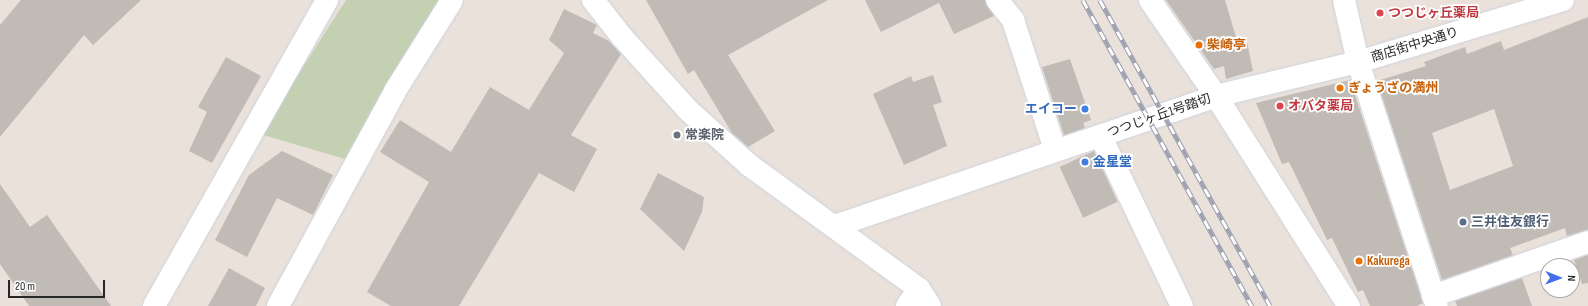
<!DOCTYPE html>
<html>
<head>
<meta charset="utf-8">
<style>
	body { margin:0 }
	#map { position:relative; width:1588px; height:306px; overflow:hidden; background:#e9e1da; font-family:"Sofia Sans Condensed","Noto Sans JP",sans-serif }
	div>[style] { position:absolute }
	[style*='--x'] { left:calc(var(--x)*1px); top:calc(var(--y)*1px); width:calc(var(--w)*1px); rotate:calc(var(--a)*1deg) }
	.cemetery>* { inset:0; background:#c3d1b2 }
	.building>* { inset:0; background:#c1bbb6; transform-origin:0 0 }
	.roads { filter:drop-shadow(0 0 1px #cfd3df) drop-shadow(0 0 1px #cfd3df) }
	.street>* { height:22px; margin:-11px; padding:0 11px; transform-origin:11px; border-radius:11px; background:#fff }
	.rail>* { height:4.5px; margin-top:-2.25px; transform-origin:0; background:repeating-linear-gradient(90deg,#fff 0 9px,#9da1b0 0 18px); box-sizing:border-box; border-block:1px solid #9da1b0 }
	.dots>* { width:11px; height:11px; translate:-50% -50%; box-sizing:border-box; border:2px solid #fff; border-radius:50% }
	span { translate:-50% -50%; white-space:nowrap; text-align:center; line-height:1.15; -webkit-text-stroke:3.5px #fff; paint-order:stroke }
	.health-label { font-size:13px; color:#be3a42; font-weight:700 }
	.left { translate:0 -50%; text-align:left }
	.food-label { font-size:13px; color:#c56008; font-weight:700 }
	.street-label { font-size:13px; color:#272727 }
	.shop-label { font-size:13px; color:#366cbe; font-weight:700 }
	.right { translate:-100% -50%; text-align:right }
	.worship-label { font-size:13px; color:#5b616d; font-weight:700 }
	.service-label { font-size:13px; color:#4e5e75; font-weight:700 }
	.north { position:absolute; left:1540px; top:258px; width:40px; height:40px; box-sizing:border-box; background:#fff; border:1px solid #a9a9a9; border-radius:50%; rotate:91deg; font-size:11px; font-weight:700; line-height:16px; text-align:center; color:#272727 }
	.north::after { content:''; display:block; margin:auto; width:14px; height:18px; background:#446eeb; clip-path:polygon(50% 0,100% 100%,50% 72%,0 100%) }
	.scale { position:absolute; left:8px; top:280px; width:97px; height:18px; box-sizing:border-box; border:2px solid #272727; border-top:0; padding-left:5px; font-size:12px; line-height:14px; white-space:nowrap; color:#272727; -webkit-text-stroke:3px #fff; paint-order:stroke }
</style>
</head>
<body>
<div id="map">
	<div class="cemetery">
		<div style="clip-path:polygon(346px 0,439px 0,345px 159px,260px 134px)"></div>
	</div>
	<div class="building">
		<div style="clip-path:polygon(21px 0,141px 0,93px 45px,84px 35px,0 137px,0 25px)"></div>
		<div style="clip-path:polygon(646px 0,828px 0,728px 55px,775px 131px,748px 147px,732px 133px,694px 70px,688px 74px)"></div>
		<div style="clip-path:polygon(865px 0,985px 0,994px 16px,954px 34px,939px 3px,881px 32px)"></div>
		<div style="clip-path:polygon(1166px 0,1225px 0,1238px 44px,1247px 42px,1253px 71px,1226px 79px,1224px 66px,1214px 69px)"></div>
		<div style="clip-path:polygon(564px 9px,597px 25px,593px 33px,609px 41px,621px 54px,571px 135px,597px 149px,574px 192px,539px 173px,459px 306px,391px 306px,367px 292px,429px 182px,380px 152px,400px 120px,451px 152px,490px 87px,529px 110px,564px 53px,549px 40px)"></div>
		<div style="clip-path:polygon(evenodd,1588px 17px,1588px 230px,1567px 236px,1565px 228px,1510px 248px,1513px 255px,1442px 280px,1377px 81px,1426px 66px,1424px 62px,1465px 47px,1467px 54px,1501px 41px,1504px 50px,1588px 17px,1494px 109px,1513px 166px,1450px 190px,1432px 133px,1494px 109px)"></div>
		<div style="clip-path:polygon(226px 57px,261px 76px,212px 163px,189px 151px,207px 112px,198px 107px)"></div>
		<div style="clip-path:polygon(1070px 59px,1091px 120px,1083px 123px,1085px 128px,1064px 135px,1042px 67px)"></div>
		<div style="clip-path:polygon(933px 75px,942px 102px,933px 105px,947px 146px,904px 165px,873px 94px,911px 76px,913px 82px)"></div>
		<div style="clip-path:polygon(1350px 80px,1423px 303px,1417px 306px,1370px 306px,1363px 290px,1358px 292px,1332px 238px,1327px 240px,1289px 162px,1282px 164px,1256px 103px)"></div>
		<div style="clip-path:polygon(282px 151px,333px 175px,313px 215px,277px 198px,247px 257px,215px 240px,249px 175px)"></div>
		<div style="left:1094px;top:151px;width:56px;height:38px;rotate:65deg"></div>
		<div style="clip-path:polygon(658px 173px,704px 197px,702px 212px,684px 251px,640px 209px)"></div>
		<div style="clip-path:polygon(0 184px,30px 227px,47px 215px,111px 306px,29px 306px,0 264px)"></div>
		<div style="clip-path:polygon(1588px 255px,1588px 283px,1582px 284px,1574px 260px)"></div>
		<div style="clip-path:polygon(229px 268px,265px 288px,256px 306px,208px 306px)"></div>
		<div style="clip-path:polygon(1522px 278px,1532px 306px,1457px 306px,1455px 301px)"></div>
	</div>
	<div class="roads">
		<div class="street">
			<div style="--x:593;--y:0;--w:47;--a:51.9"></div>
			<div style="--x:622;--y:37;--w:98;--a:47.9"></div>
			<div style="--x:688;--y:110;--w:82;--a:42"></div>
			<div style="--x:749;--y:165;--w:210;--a:36.1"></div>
			<div style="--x:919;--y:289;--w:20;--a:57"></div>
			<div style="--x:997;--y:0;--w:26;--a:51"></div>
			<div style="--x:1013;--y:20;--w:136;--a:72"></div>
			<div style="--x:1150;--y:0;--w:116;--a:55.5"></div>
			<div style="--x:1216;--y:96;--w:249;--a:57.7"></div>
			<div style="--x:1344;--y:0;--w:64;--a:77.3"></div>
			<div style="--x:1358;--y:62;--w:256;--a:72.1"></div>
			<div style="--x:1101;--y:137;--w:187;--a:64.4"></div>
			<div style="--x:835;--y:226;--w:403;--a:-18.8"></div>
			<div style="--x:1216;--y:96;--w:146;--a:-13.5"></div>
			<div style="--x:1358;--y:62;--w:214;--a:-16.8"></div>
			<div style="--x:1433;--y:296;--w:164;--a:-19.2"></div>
			<div style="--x:154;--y:306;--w:352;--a:-60.5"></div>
			<div style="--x:278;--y:306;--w:245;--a:-61.4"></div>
			<div style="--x:395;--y:91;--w:107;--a:-57.9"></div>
			<div style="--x:907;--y:306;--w:21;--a:-55"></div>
		</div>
	</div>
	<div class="rail">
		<div style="--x:1083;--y:0;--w:350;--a:61.1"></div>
		<div style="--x:1100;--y:0;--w:350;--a:60.9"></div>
	</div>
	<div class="dots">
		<div style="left:1380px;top:13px;background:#e0444e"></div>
		<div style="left:1199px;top:45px;background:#e8710a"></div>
		<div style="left:1340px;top:88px;background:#e8710a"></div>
		<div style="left:1280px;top:106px;background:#e0444e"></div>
		<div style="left:1085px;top:109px;background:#3f7fe0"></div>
		<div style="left:677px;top:135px;background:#6b7280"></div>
		<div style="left:1085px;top:162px;background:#3f7fe0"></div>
		<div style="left:1463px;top:222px;background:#5c6f8a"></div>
		<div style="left:1359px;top:261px;background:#e8710a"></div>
	</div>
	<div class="health-label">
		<span class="left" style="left:1388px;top:13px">つつじヶ丘薬局</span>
		<span class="left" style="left:1288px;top:106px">オバタ薬局</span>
	</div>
	<div class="food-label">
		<span class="left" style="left:1207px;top:45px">柴崎亭</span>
		<span class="left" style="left:1348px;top:88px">ぎょうざの満州</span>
		<span class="left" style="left:1367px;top:261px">Kakurega</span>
	</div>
	<div class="street-label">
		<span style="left:1415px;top:45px;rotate:-17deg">商店街中央通り</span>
		<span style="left:1159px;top:116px;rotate:-19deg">つつじヶ丘1号踏切</span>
	</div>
	<div class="shop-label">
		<span class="right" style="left:1077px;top:109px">エイコー</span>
		<span class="left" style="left:1093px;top:162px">金星堂</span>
	</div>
	<div class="worship-label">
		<span class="left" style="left:685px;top:135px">常楽院</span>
	</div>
	<div class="service-label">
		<span class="left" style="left:1471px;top:222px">三井住友銀行</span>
	</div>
	<div class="north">N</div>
	<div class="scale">20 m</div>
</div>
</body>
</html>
